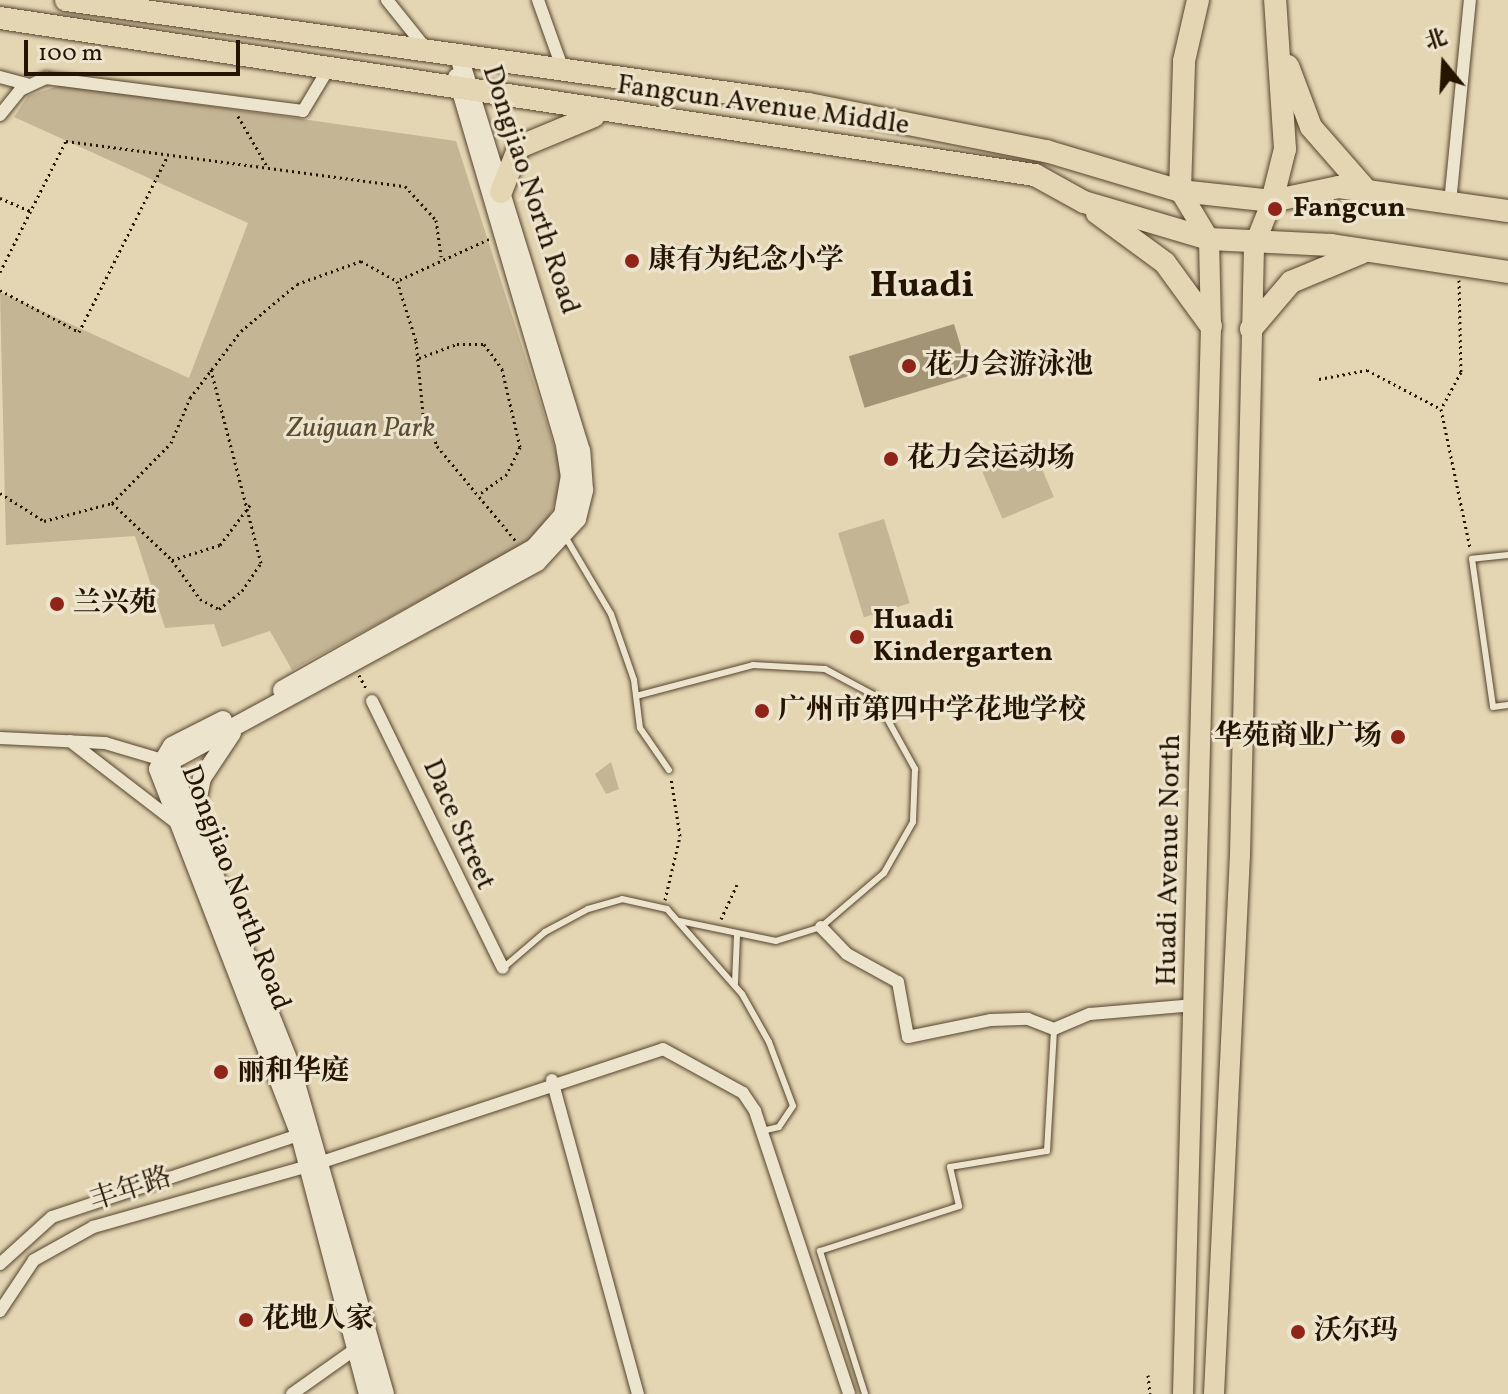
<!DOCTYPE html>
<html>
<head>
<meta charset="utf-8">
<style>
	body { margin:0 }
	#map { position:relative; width:1508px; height:1394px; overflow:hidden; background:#e4d6b3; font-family:Vollkorn,"Noto Serif SC",serif }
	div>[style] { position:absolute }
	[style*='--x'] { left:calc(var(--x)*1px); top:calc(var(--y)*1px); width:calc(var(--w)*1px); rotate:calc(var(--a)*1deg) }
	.green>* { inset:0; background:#c4b595; transform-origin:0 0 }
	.water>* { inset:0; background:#a39476; transform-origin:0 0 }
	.path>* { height:3px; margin-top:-1.5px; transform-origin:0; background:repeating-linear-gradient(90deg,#251400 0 2px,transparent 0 6px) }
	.roads { filter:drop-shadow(0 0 2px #55442d) drop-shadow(0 0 2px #55442d) }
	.lane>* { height:6px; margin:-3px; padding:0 3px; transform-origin:3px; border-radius:3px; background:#ede4ce }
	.street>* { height:12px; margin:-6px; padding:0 6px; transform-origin:6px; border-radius:6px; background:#ede4ce }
	.secondary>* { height:18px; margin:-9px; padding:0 9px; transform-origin:9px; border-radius:9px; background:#ede4ce }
	.primary>* { height:20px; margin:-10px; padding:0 10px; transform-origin:10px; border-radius:10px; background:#e4d6b3 }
	.highway>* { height:22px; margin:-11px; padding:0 11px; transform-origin:11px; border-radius:11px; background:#e4d6b3 }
	.dots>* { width:22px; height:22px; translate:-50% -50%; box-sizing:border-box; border:4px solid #ede4ce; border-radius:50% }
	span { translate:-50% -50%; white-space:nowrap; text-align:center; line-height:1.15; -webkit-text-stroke:6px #ede4ce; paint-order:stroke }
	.street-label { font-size:28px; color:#251400 }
	.poi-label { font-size:28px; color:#251400; font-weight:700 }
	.left { translate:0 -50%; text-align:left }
	.right { translate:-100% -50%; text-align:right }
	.park-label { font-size:28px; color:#5d4c34; font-style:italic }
	.district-label { font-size:36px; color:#251400; font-weight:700 }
	.north { position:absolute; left:1404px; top:24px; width:80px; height:80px; -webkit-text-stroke:6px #ede4ce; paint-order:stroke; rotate:342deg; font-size:22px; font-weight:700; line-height:32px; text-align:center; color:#251400 }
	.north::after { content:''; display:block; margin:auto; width:28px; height:36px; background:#251400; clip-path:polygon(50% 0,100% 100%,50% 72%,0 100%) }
	.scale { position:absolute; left:24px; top:40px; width:216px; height:36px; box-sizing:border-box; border:4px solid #251400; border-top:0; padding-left:10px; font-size:24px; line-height:28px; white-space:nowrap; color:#251400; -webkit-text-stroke:6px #ede4ce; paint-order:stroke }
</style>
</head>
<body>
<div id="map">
	<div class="green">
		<div style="clip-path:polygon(61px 85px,456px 141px,564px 477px,543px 534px,292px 670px,270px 631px,222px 647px,214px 624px,165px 628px,135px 536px,6px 545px,0 292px,189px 378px,248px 223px,14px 117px,28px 96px)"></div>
		<div style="left:1034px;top:450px;width:51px;height:56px;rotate:67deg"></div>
		<div style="left:884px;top:519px;width:88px;height:48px;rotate:73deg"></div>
		<div style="clip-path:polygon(611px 762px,619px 789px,606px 794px,595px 774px)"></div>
	</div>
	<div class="water">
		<div style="left:954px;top:324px;width:54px;height:110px;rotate:73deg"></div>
	</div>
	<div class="path">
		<div style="--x:238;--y:116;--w:60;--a:60"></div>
		<div style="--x:0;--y:198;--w:34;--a:23"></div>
		<div style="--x:489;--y:239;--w:101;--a:155.5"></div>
		<div style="--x:397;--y:281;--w:63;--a:72.4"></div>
		<div style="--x:416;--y:341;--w:73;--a:84.5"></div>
		<div style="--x:423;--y:414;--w:35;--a:66"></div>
		<div style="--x:437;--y:446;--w:124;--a:50.3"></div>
		<div style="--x:0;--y:272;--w:147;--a:-63.3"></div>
		<div style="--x:66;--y:141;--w:342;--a:7.6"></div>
		<div style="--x:405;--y:186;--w:46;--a:47.6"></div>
		<div style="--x:436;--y:220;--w:37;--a:82"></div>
		<div style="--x:1459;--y:280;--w:92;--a:88.8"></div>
		<div style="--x:1461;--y:372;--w:42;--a:118.4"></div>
		<div style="--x:1441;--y:409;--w:142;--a:78.2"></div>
		<div style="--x:0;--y:290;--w:89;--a:28"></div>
		<div style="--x:79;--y:332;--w:198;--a:-63.3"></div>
		<div style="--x:419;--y:358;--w:40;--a:-20.2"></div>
		<div style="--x:457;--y:344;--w:27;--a:0"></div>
		<div style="--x:484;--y:344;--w:31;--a:54"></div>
		<div style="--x:502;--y:369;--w:80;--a:77"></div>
		<div style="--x:520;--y:447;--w:30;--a:116"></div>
		<div style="--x:507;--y:474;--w:34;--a:144"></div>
		<div style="--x:1319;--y:379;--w:49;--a:-10.6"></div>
		<div style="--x:1367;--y:370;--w:84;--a:27.8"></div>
		<div style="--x:0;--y:493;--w:52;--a:32.5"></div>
		<div style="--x:44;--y:521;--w:70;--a:-14.8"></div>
		<div style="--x:112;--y:503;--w:84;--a:-45.5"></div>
		<div style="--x:171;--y:443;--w:49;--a:-67.1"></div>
		<div style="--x:190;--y:398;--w:84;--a:-52.7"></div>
		<div style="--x:241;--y:331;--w:73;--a:-40"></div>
		<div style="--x:297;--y:284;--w:68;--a:-19.8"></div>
		<div style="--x:361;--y:261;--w:41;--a:29.1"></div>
		<div style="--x:112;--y:503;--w:83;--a:43.5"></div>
		<div style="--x:172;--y:560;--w:48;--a:54.3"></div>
		<div style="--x:200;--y:599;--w:21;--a:28"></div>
		<div style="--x:219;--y:609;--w:29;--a:-38"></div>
		<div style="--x:242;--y:591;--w:34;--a:-56"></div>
		<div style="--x:261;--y:563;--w:200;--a:-104.5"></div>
		<div style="--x:172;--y:560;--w:50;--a:-17.4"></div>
		<div style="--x:220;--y:545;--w:50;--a:-53.1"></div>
		<div style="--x:359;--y:675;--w:17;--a:62"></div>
		<div style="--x:665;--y:900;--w:66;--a:-76.8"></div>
		<div style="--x:680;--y:836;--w:59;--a:-98.8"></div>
		<div style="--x:721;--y:919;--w:38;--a:-65"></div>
		<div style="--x:1148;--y:1375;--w:19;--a:84"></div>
	</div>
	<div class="roads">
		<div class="lane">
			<div style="--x:566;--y:538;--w:88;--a:59.4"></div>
			<div style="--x:611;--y:614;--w:70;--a:70.8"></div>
			<div style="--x:634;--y:680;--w:48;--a:82.9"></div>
			<div style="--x:640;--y:728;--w:51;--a:55.4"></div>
			<div style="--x:1508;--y:555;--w:36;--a:174"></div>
			<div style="--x:1472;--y:559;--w:149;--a:81.9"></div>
			<div style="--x:1493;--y:707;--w:15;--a:-8"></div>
			<div style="--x:636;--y:696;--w:121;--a:-14.8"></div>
			<div style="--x:753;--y:665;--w:72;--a:3.2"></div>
			<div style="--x:825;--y:669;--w:55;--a:28"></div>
			<div style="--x:874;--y:695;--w:85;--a:61"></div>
			<div style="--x:915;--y:769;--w:53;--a:92.2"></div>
			<div style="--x:913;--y:822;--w:59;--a:119.6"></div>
			<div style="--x:884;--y:873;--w:83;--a:139.4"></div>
			<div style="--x:821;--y:927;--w:47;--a:162.7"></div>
			<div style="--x:776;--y:941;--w:99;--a:-168.3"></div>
			<div style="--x:503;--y:968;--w:55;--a:-40.6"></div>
			<div style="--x:545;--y:932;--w:49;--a:-28.1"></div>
			<div style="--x:588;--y:909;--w:35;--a:-16"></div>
			<div style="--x:622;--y:899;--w:46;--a:12.5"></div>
			<div style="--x:667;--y:909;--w:113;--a:48.6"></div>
			<div style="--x:742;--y:994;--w:55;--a:60.6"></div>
			<div style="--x:769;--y:1042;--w:68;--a:69.4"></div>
			<div style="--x:793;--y:1106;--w:25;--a:124"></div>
			<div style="--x:779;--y:1127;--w:17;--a:167"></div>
			<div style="--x:735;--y:983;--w:47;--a:-87.6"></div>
			<div style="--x:865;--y:1394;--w:150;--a:-107.5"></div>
			<div style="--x:820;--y:1251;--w:146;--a:-17.9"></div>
			<div style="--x:959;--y:1206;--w:40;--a:-103"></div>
			<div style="--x:950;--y:1167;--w:98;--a:-9.4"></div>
			<div style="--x:1047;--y:1151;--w:122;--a:-86.7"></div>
		</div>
		<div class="street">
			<div style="--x:387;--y:0;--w:64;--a:51.3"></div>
			<div style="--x:538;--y:0;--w:74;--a:70.3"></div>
			<div style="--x:0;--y:77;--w:28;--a:15"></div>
			<div style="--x:0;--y:115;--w:32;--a:-51"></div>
			<div style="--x:20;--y:90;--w:29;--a:-25"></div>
			<div style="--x:46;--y:78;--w:259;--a:7.3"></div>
			<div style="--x:303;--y:111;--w:47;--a:-59"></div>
			<div style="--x:1450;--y:203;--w:204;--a:-84.4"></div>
			<div style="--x:372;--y:701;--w:297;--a:63.9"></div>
			<div style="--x:0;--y:738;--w:105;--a:2.7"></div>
			<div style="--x:105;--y:743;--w:67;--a:16.5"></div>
			<div style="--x:70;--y:741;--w:138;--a:37.6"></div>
			<div style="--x:821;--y:927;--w:37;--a:46"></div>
			<div style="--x:847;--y:954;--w:58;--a:28.8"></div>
			<div style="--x:898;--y:982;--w:56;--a:79.7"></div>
			<div style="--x:908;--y:1037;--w:85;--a:-11.6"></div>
			<div style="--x:991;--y:1020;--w:37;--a:-2"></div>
			<div style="--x:1028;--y:1019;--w:28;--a:21"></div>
			<div style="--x:1054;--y:1029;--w:39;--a:-23"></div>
			<div style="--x:1090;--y:1014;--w:105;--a:-4.9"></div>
			<div style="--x:552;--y:1080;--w:326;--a:74.7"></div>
			<div style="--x:0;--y:1264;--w:70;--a:-42.1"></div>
			<div style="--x:52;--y:1217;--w:267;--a:-18.4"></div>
			<div style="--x:0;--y:1311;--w:61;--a:-56.3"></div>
			<div style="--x:34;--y:1260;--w:68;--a:-29.2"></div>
			<div style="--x:93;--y:1227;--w:238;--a:-15.8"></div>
			<div style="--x:322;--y:1162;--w:359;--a:-18.3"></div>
			<div style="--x:663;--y:1049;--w:91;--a:28.8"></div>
			<div style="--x:743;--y:1093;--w:22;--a:56"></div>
			<div style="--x:755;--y:1111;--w:298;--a:71.6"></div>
			<div style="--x:292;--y:1394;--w:85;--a:-35.4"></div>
		</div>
		<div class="secondary">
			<div style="--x:282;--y:690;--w:289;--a:-29.4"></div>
			<div style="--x:534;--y:548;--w:44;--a:-48.7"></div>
			<div style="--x:563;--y:515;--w:39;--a:-80"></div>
			<div style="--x:570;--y:477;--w:36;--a:-99"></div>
			<div style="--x:564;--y:441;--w:379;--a:-106.4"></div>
			<div style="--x:223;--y:720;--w:57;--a:153"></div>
			<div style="--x:172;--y:746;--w:27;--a:121"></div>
			<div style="--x:158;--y:769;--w:393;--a:68.8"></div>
			<div style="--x:300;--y:1135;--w:268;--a:75.3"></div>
			<div style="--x:193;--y:820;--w:43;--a:-77.9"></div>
			<div style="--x:202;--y:778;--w:54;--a:-56.3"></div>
			<div style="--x:385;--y:1394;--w:338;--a:-106"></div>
			<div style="--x:292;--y:1069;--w:331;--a:-111.8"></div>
			<div style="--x:169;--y:762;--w:419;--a:-28.5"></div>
			<div style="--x:537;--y:562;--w:59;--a:-47.1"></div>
			<div style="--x:577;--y:519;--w:30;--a:-76"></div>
			<div style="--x:584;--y:490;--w:39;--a:-94"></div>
			<div style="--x:581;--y:451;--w:412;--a:-107.2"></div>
		</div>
		<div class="primary">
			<div style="--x:1180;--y:191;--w:56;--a:58.9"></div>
			<div style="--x:1209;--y:239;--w:87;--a:88.7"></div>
			<div style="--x:1211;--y:326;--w:1068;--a:91.5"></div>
			<div style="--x:1214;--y:1394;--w:540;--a:-87.24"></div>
			<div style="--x:1240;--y:855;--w:609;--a:-88.68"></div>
			<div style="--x:1254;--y:246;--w:48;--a:-68.2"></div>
		</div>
		<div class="highway">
			<div style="--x:66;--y:0;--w:749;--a:7.98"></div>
			<div style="--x:808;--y:104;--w:243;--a:11.2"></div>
			<div style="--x:1046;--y:151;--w:140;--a:16.6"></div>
			<div style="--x:1180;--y:191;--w:93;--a:6.2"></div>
			<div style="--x:1272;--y:201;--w:68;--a:-11.8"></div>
			<div style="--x:1339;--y:187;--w:171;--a:8.1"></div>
			<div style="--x:0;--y:18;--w:1047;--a:8.63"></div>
			<div style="--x:1035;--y:175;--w:56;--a:28.9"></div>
			<div style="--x:1084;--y:202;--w:130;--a:16.5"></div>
			<div style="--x:1209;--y:239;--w:122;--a:2.8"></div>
			<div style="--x:1331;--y:245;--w:179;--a:8.7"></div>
			<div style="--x:1288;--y:66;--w:65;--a:69.3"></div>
			<div style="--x:1311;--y:127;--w:85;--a:48.8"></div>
			<div style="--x:1180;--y:191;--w:130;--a:-88.2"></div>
			<div style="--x:1184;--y:61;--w:63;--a:-77.1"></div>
			<div style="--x:501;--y:192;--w:48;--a:-68.2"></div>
			<div style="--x:519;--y:147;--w:81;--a:-22.5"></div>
			<div style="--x:1272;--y:201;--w:54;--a:-76"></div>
			<div style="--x:1285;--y:149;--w:149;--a:-93.8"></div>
			<div style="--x:1097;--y:213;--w:84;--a:36.3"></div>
			<div style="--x:1165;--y:263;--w:78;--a:53.9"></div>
			<div style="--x:1251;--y:329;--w:62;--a:-49.6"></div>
			<div style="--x:1291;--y:282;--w:76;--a:-22.5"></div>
		</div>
	</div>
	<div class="dots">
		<div style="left:1275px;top:209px;background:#8f2418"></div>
		<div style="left:632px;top:261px;background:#8f2418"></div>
		<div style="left:909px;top:366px;background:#8f2418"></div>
		<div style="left:891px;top:459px;background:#8f2418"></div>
		<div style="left:57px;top:604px;background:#8f2418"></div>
		<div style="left:857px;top:637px;background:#8f2418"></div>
		<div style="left:762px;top:711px;background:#8f2418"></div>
		<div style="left:1398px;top:737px;background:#8f2418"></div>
		<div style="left:221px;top:1072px;background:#8f2418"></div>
		<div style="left:246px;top:1320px;background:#8f2418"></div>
		<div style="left:1298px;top:1332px;background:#8f2418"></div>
	</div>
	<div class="street-label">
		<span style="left:763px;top:106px;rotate:8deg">Fangcun Avenue Middle</span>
		<span style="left:530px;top:190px;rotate:72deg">Dongjiao North Road</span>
		<span style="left:458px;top:825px;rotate:66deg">Dace Street</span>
		<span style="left:1170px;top:860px;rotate:-89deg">Huadi Avenue North</span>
		<span style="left:235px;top:888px;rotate:69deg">Dongjiao North Road</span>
		<span style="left:131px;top:1190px;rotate:-18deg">丰年路</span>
	</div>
	<div class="poi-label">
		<span class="left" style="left:1293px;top:209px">Fangcun</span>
		<span class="left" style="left:648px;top:261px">康有为纪念小学</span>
		<span class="left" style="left:925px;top:366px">花力会游泳池</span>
		<span class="left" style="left:907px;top:459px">花力会运动场</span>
		<span class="left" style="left:73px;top:604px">兰兴苑</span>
		<span class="left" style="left:873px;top:637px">Huadi<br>Kindergarten</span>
		<span class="left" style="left:778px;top:711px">广州市第四中学花地学校</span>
		<span class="right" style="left:1382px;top:737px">华苑商业广场</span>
		<span class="left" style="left:237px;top:1072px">丽和华庭</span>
		<span class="left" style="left:262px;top:1320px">花地人家</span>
		<span class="left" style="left:1314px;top:1332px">沃尔玛</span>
	</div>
	<div class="park-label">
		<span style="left:361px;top:429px">Zuiguan Park</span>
	</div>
	<div class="district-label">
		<span style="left:922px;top:288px">Huadi</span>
	</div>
	<div class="north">北</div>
	<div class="scale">100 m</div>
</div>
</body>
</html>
